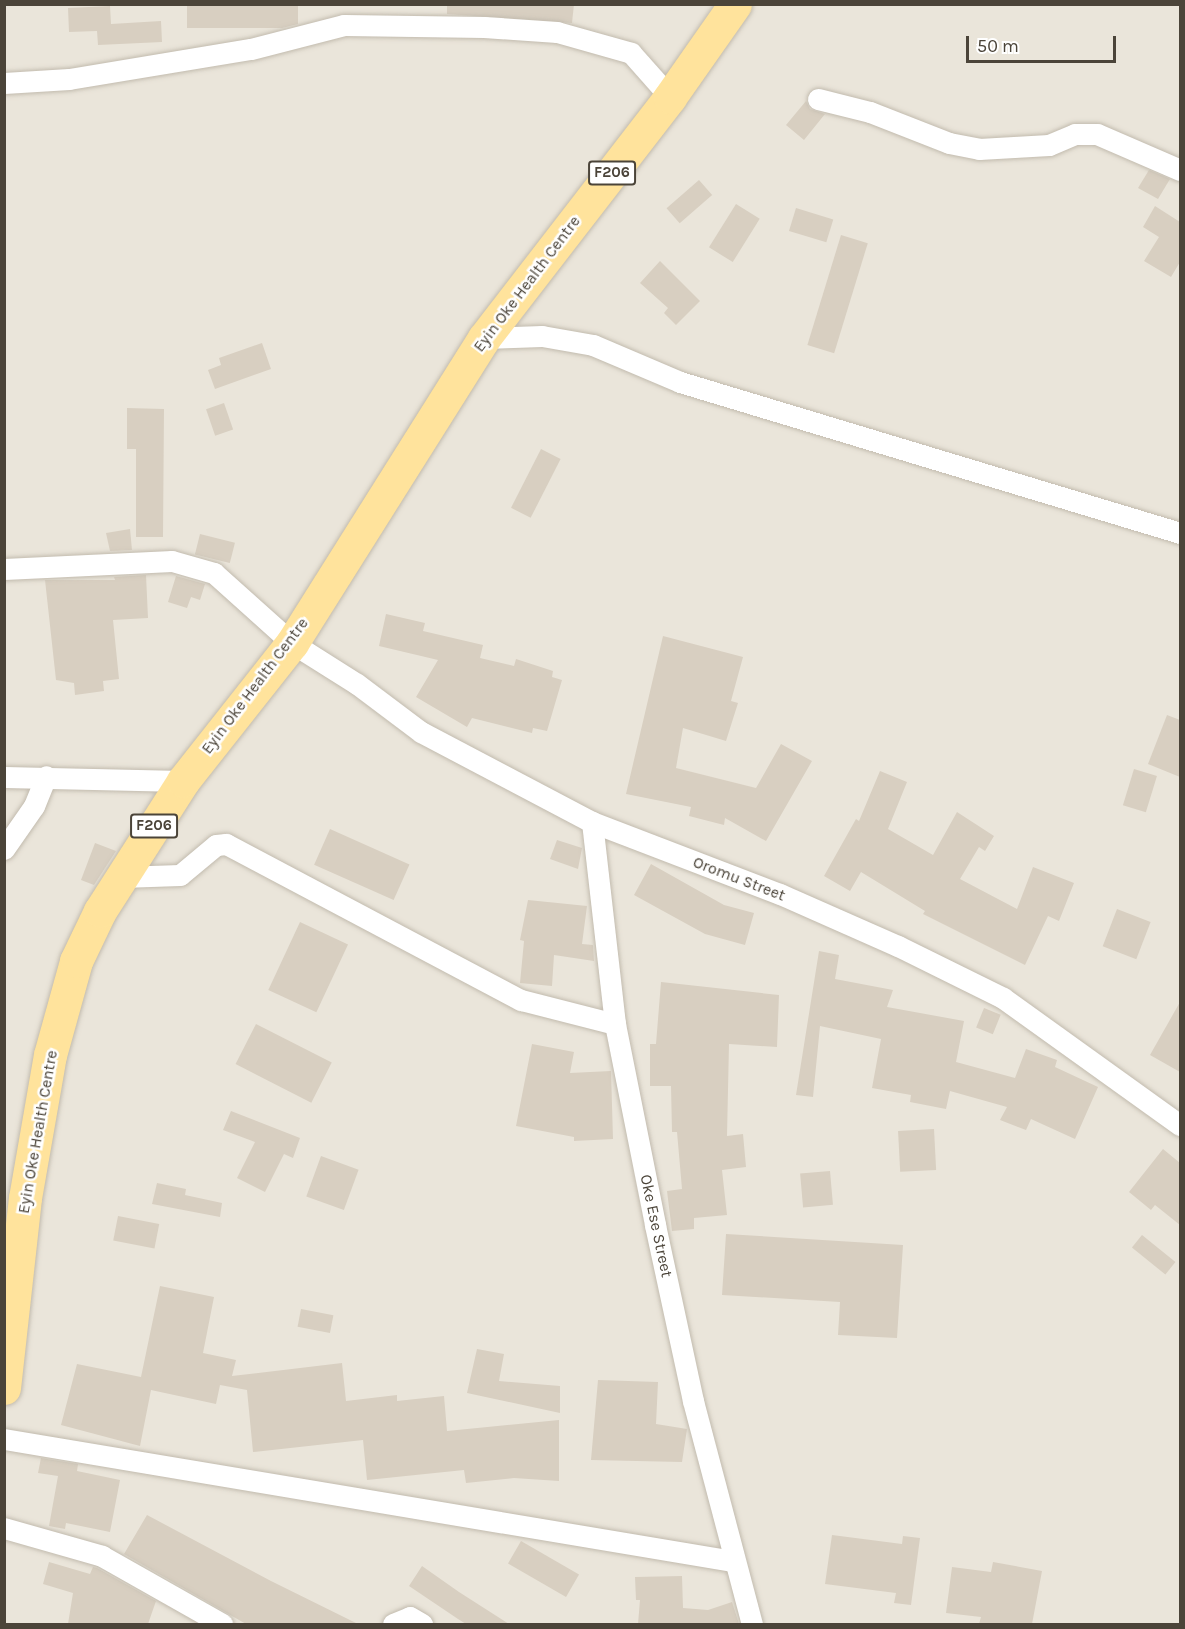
<!DOCTYPE html>
<html>
<head>
<meta charset="utf-8">
<style>
	body { margin:0 }
	#map { position:relative; width:1185px; height:1629px; overflow:hidden; background:#f6f3ec; font-family:Karla,sans-serif }
	div>[style] { position:absolute }
	[style*='--x'] { left:calc(var(--x)*1px); top:calc(var(--y)*1px); width:calc(var(--w)*1px); rotate:calc(var(--a)*1deg) }
	.residential>* { inset:0; background:#eae5da; transform-origin:0 0 }
	.building>* { inset:0; background:#d8cfc1; transform-origin:0 0 }
	.roads { filter:drop-shadow(0 0 2px #c2bbae) drop-shadow(0 0 2px #c2bbae) }
	.minor>* { height:21px; margin:-10.5px; padding:0 10.5px; transform-origin:10.5px; border-radius:10.5px; background:#fff }
	.primary>* { height:33px; margin:-16.5px; padding:0 16.5px; transform-origin:16.5px; border-radius:16.5px; background:#ffe39c }
	span { translate:-50% -50%; white-space:nowrap; text-align:center; line-height:1.15; -webkit-text-stroke:5px #fff; paint-order:stroke }
	.shield-label span { padding:2px 4px; background:#fff; border:2px solid; border-radius:4px; -webkit-text-stroke-width:0 }
	.shield-label { font-size:15px; color:#4b4439; font-weight:700 }
	.street-label { font-size:16px; color:#4b4439 }
	.frame { position:absolute; inset:0; border:6px solid #4b4439; pointer-events:none }
	.scale { position:absolute; left:966px; top:36px; width:150px; height:27px; box-sizing:border-box; border:3px solid #4b4439; border-top:0; padding-left:8px; font-size:18px; line-height:21px; white-space:nowrap; color:#4b4439; -webkit-text-stroke:4px #fff; paint-order:stroke }
</style>
</head>
<body>
<div id="map">
	<div class="residential">
		<div style="left:5px;top:5px;width:1175px;height:1619px"></div>
	</div>
	<div class="building">
		<div style="clip-path:polygon(187px 4px,298px 4px,298px 24px,282px 28px,187px 28px)"></div>
		<div style="clip-path:polygon(447px 4px,574px 4px,572px 23px,447px 14px)"></div>
		<div style="clip-path:polygon(110px 6px,111px 24px,161px 21px,162px 42px,98px 45px,97px 31px,69px 32px,68px 8px)"></div>
		<div style="clip-path:polygon(806px 101px,810px 109px,825px 114px,804px 140px,786px 125px)"></div>
		<div style="clip-path:polygon(1149px 170px,1170px 179px,1158px 199px,1138px 188px)"></div>
		<div style="left:699px;top:180px;width:20px;height:43px;rotate:49deg"></div>
		<div style="left:736px;top:204px;width:28px;height:51px;rotate:32deg"></div>
		<div style="clip-path:polygon(1155px 206px,1180px 222px,1180px 262px,1171px 277px,1144px 261px,1159px 237px,1143px 227px)"></div>
		<div style="left:796px;top:208px;width:39px;height:24px;rotate:17deg"></div>
		<div style="left:841px;top:235px;width:28px;height:115px;rotate:17deg"></div>
		<div style="clip-path:polygon(660px 261px,700px 301px,676px 325px,664px 313px,668px 308px,640px 283px)"></div>
		<div style="clip-path:polygon(262px 343px,271px 369px,215px 389px,208px 370px,221px 365px,219px 358px)"></div>
		<div style="left:224px;top:403px;width:28px;height:19px;rotate:71deg"></div>
		<div style="clip-path:polygon(127px 408px,164px 409px,163px 537px,136px 537px,136px 449px,127px 449px)"></div>
		<div style="left:541px;top:449px;width:22px;height:66px;rotate:27deg"></div>
		<div style="clip-path:polygon(130px 529px,132px 550px,110px 551px,106px 533px)"></div>
		<div style="left:200px;top:534px;width:36px;height:21px;rotate:14deg"></div>
		<div style="clip-path:polygon(146px 575px,148px 618px,113px 620px,119px 679px,103px 681px,104px 691px,75px 695px,74px 683px,56px 680px,45px 580px,115px 580px,114px 577px)"></div>
		<div style="clip-path:polygon(176px 576px,205px 584px,200px 600px,191px 597px,187px 608px,168px 602px)"></div>
		<div style="clip-path:polygon(386px 614px,425px 623px,423px 631px,483px 645px,480px 658px,514px 666px,516px 659px,553px 671px,552px 677px,562px 680px,547px 731px,533px 728px,532px 733px,472px 718px,467px 727px,416px 697px,438px 660px,379px 646px)"></div>
		<div style="clip-path:polygon(663px 636px,743px 657px,731px 701px,738px 703px,726px 741px,683px 728px,676px 768px,756px 788px,781px 744px,812px 761px,766px 841px,725px 818px,724px 825px,689px 816px,691px 807px,626px 794px)"></div>
		<div style="clip-path:polygon(1167px 715px,1180px 720px,1180px 777px,1148px 764px)"></div>
		<div style="left:1134px;top:769px;width:24px;height:38px;rotate:17deg"></div>
		<div style="clip-path:polygon(880px 771px,907px 782px,888px 829px,933px 855px,957px 812px,994px 836px,985px 851px,979px 847px,960px 879px,1017px 909px,1033px 867px,1074px 883px,1059px 921px,1048px 916px,1025px 965px,923px 914px,925px 911px,861px 872px,850px 891px,824px 876px,856px 819px,859px 821px)"></div>
		<div style="left:330px;top:829px;width:87px;height:39px;rotate:24deg"></div>
		<div style="clip-path:polygon(557px 840px,582px 848px,578px 869px,550px 859px)"></div>
		<div style="clip-path:polygon(95px 843px,116px 851px,94px 885px,81px 880px)"></div>
		<div style="clip-path:polygon(651px 864px,724px 905px,754px 913px,745px 945px,705px 934px,634px 895px)"></div>
		<div style="clip-path:polygon(528px 900px,587px 906px,582px 944px,593px 945px,594px 961px,554px 955px,552px 986px,520px 983px,524px 941px,520px 940px)"></div>
		<div style="left:1117px;top:909px;width:36px;height:40px;rotate:21deg"></div>
		<div style="left:300px;top:922px;width:53px;height:75px;rotate:25deg"></div>
		<div style="clip-path:polygon(819px 951px,839px 955px,835px 979px,893px 990px,887px 1007px,964px 1021px,956px 1062px,1015px 1078px,1026px 1049px,1057px 1060px,1055px 1067px,1098px 1087px,1075px 1139px,1031px 1119px,1026px 1130px,1000px 1120px,1007px 1107px,950px 1091px,946px 1109px,910px 1102px,911px 1095px,872px 1088px,881px 1039px,820px 1026px,813px 1097px,796px 1095px)"></div>
		<div style="clip-path:polygon(661px 982px,779px 995px,777px 1047px,729px 1044px,727px 1136px,743px 1134px,746px 1167px,722px 1170px,727px 1215px,694px 1218px,694px 1229px,672px 1231px,667px 1191px,682px 1189px,677px 1132px,672px 1132px,671px 1086px,650px 1086px,650px 1044px,656px 1044px)"></div>
		<div style="clip-path:polygon(1180px 1002px,1180px 1072px,1150px 1055px)"></div>
		<div style="left:984px;top:1008px;width:18px;height:21px;rotate:22deg"></div>
		<div style="left:256px;top:1024px;width:85px;height:45px;rotate:27deg"></div>
		<div style="clip-path:polygon(532px 1044px,574px 1052px,570px 1073px,611px 1071px,613px 1139px,574px 1141px,574px 1137px,516px 1126px)"></div>
		<div style="clip-path:polygon(231px 1111px,300px 1138px,293px 1158px,284px 1154px,265px 1192px,237px 1178px,255px 1142px,223px 1130px)"></div>
		<div style="left:934px;top:1129px;width:41px;height:36px;rotate:87deg"></div>
		<div style="clip-path:polygon(1163px 1149px,1180px 1163px,1180px 1225px,1155px 1205px,1151px 1210px,1129px 1192px)"></div>
		<div style="left:321px;top:1156px;width:40px;height:43px;rotate:20deg"></div>
		<div style="left:830px;top:1171px;width:34px;height:30px;rotate:85deg"></div>
		<div style="clip-path:polygon(157px 1183px,186px 1189px,185px 1195px,222px 1203px,220px 1217px,152px 1204px)"></div>
		<div style="left:118px;top:1216px;width:42px;height:25px;rotate:11deg"></div>
		<div style="clip-path:polygon(726px 1234px,903px 1245px,897px 1338px,838px 1335px,840px 1302px,722px 1295px)"></div>
		<div style="left:1142px;top:1235px;width:43px;height:16px;rotate:39deg"></div>
		<div style="clip-path:polygon(160px 1286px,214px 1297px,203px 1353px,236px 1360px,232px 1376px,342px 1363px,346px 1401px,397px 1395px,397px 1401px,444px 1396px,447px 1431px,559px 1420px,559px 1481px,514px 1478px,466px 1483px,464px 1470px,367px 1480px,363px 1440px,253px 1452px,247px 1390px,220px 1385px,216px 1404px,151px 1390px,140px 1446px,61px 1425px,77px 1364px,141px 1377px)"></div>
		<div style="left:301px;top:1309px;width:33px;height:18px;rotate:11deg"></div>
		<div style="clip-path:polygon(477px 1349px,504px 1354px,499px 1381px,560px 1386px,560px 1413px,467px 1393px)"></div>
		<div style="clip-path:polygon(598px 1380px,658px 1382px,656px 1424px,687px 1429px,682px 1462px,591px 1460px)"></div>
		<div style="clip-path:polygon(41px 1458px,78px 1464px,77px 1471px,120px 1480px,110px 1532px,66px 1523px,65px 1529px,49px 1526px,58px 1476px,38px 1473px)"></div>
		<div style="clip-path:polygon(147px 1515px,271px 1581px,358px 1624px,246px 1624px,124px 1554px)"></div>
		<div style="clip-path:polygon(832px 1535px,902px 1544px,903px 1536px,920px 1538px,911px 1605px,894px 1603px,896px 1593px,825px 1584px)"></div>
		<div style="left:521px;top:1541px;width:67px;height:26px;rotate:30deg"></div>
		<div style="clip-path:polygon(49px 1562px,90px 1574px,93px 1567px,97px 1568px,156px 1601px,148px 1624px,68px 1624px,73px 1593px,43px 1584px)"></div>
		<div style="clip-path:polygon(993px 1562px,1042px 1571px,1032px 1624px,979px 1624px,981px 1617px,946px 1613px,952px 1567px,991px 1572px)"></div>
		<div style="clip-path:polygon(422px 1566px,459px 1592px,509px 1624px,466px 1624px,458px 1619px,409px 1586px)"></div>
		<div style="clip-path:polygon(682px 1576px,683px 1608px,708px 1610px,732px 1602px,739px 1624px,638px 1624px,640px 1600px,636px 1600px,635px 1577px)"></div>
	</div>
	<div class="roads">
		<div class="minor">
			<div style="--x:4;--y:83;--w:65;--a:-3.5"></div>
			<div style="--x:69;--y:79;--w:184;--a:-9.4"></div>
			<div style="--x:251;--y:49;--w:96;--a:-14.5"></div>
			<div style="--x:344;--y:25;--w:140;--a:0.8"></div>
			<div style="--x:484;--y:27;--w:73;--a:3.9"></div>
			<div style="--x:557;--y:32;--w:77;--a:15.8"></div>
			<div style="--x:631;--y:53;--w:59;--a:48.4"></div>
			<div style="--x:818;--y:99;--w:54;--a:14"></div>
			<div style="--x:870;--y:112;--w:85;--a:21.4"></div>
			<div style="--x:949;--y:143;--w:31;--a:11"></div>
			<div style="--x:979;--y:149;--w:70;--a:-3.3"></div>
			<div style="--x:1049;--y:145;--w:28;--a:-23"></div>
			<div style="--x:1075;--y:134;--w:22;--a:0"></div>
			<div style="--x:1097;--y:134;--w:90;--a:23.4"></div>
			<div style="--x:484;--y:338;--w:58;--a:-2"></div>
			<div style="--x:542;--y:336;--w:52;--a:10"></div>
			<div style="--x:593;--y:345;--w:95;--a:23"></div>
			<div style="--x:680;--y:382;--w:522;--a:16.8"></div>
			<div style="--x:4;--y:569;--w:168;--a:-2.7"></div>
			<div style="--x:172;--y:561;--w:44;--a:15.9"></div>
			<div style="--x:214;--y:573;--w:105;--a:41.9"></div>
			<div style="--x:292;--y:643;--w:77;--a:32.2"></div>
			<div style="--x:357;--y:684;--w:80;--a:36.9"></div>
			<div style="--x:421;--y:732;--w:193;--a:27.8"></div>
			<div style="--x:592;--y:822;--w:201;--a:21"></div>
			<div style="--x:780;--y:894;--w:129;--a:23.8"></div>
			<div style="--x:898;--y:946;--w:117;--a:26.3"></div>
			<div style="--x:1003;--y:998;--w:218;--a:35.7"></div>
			<div style="--x:4;--y:777;--w:179;--a:1.3"></div>
			<div style="--x:592;--y:822;--w:203;--a:83.5"></div>
			<div style="--x:615;--y:1024;--w:205;--a:78.7"></div>
			<div style="--x:655;--y:1225;--w:180;--a:77.8"></div>
			<div style="--x:693;--y:1401;--w:231;--a:75.2"></div>
			<div style="--x:4;--y:849;--w:52;--a:-55.1"></div>
			<div style="--x:34;--y:806;--w:32;--a:-68"></div>
			<div style="--x:121;--y:877;--w:59;--a:-1.9"></div>
			<div style="--x:180;--y:875;--w:47;--a:-39.8"></div>
			<div style="--x:216;--y:845;--w:10;--a:-6"></div>
			<div style="--x:226;--y:844;--w:334;--a:27.9"></div>
			<div style="--x:521;--y:1000;--w:97;--a:14.3"></div>
			<div style="--x:4;--y:1439;--w:738;--a:9.51"></div>
			<div style="--x:4;--y:1528;--w:102;--a:15.9"></div>
			<div style="--x:102;--y:1556;--w:138;--a:29.5"></div>
			<div style="--x:393;--y:1624;--w:18;--a:-22"></div>
			<div style="--x:410;--y:1617;--w:14;--a:30"></div>
		</div>
		<div class="primary">
			<div style="--x:4;--y:1388;--w:191;--a:-83.7"></div>
			<div style="--x:25;--y:1198;--w:145;--a:-80.1"></div>
			<div style="--x:50;--y:1055;--w:98;--a:-74.5"></div>
			<div style="--x:76;--y:961;--w:55;--a:-64.4"></div>
			<div style="--x:100;--y:911;--w:154;--a:-57.4"></div>
			<div style="--x:183;--y:781;--w:176;--a:-51.7"></div>
			<div style="--x:292;--y:643;--w:360;--a:-57.8"></div>
			<div style="--x:484;--y:338;--w:304;--a:-52.3"></div>
			<div style="--x:670;--y:97;--w:113;--a:-55"></div>
		</div>
	</div>
	<div class="shield-label">
		<span style="left:612px;top:173px">F206</span>
		<span style="left:154px;top:826px">F206</span>
	</div>
	<div class="street-label">
		<span style="left:527px;top:284px;rotate:-53deg">Eyin Oke Health Centre</span>
		<span style="left:255px;top:686px;rotate:-53deg">Eyin Oke Health Centre</span>
		<span style="left:739px;top:879px;rotate:21deg">Oromu Street</span>
		<span style="left:38px;top:1132px;rotate:-80deg">Eyin Oke Health Centre</span>
		<span style="left:656px;top:1226px;rotate:78deg">Oke Ese Street</span>
	</div>
	<div class="frame"></div>
	<div class="scale">50 m</div>
</div>
</body>
</html>
